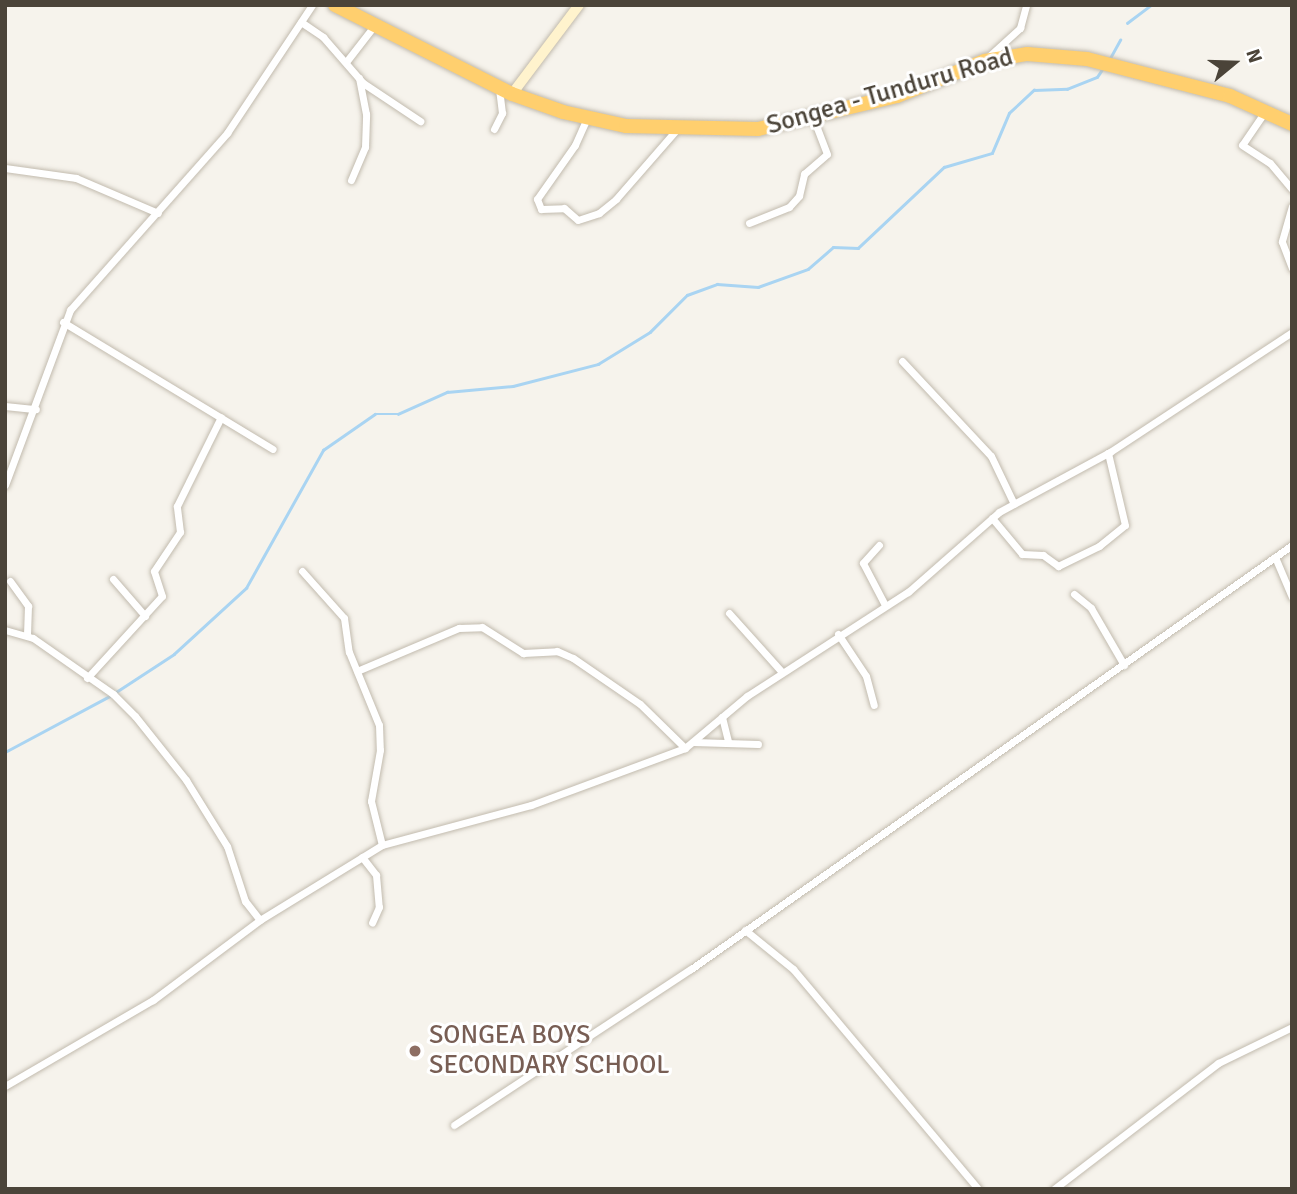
<!DOCTYPE html>
<html>
<head>
<meta charset="utf-8">
<style>
	body { margin:0 }
	#map { position:relative; width:1297px; height:1194px; overflow:hidden; background:#f6f3ec; font-family:Signika,sans-serif }
	div>[style] { position:absolute }
	[style*='--x'] { left:calc(var(--x)*1px); top:calc(var(--y)*1px); width:calc(var(--w)*1px); rotate:calc(var(--a)*1deg) }
	.stream>* { height:2.5px; margin:-1.25px; padding:0 1.25px; transform-origin:1.25px; border-radius:1.25px; background:#a9d4f2 }
	.roads { filter:drop-shadow(0 0 2px #c2bbae) drop-shadow(0 0 2px #c2bbae) }
	.street>* { height:7px; margin:-3.5px; padding:0 3.5px; transform-origin:3.5px; border-radius:3.5px; background:#fff }
	.secondary>* { height:10px; margin:-5px; padding:0 5px; transform-origin:5px; border-radius:5px; background:#fff3cd }
	.highway>* { height:14px; margin:-7px; padding:0 7px; transform-origin:7px; border-radius:7px; background:#ffcf6e }
	.dots>* { width:19px; height:19px; translate:-50% -50%; box-sizing:border-box; border:4px solid #fff; border-radius:50% }
	span { translate:-50% -50%; white-space:nowrap; text-align:center; line-height:1.15; -webkit-text-stroke:6px #fff; paint-order:stroke }
	.street-label { font-size:26px; color:#4b4439 }
	.education-label { font-size:26px; color:#785e54 }
	.left { translate:0 -50%; text-align:left }
	.frame { position:absolute; inset:0; border:7px solid #4b4439; pointer-events:none }
	.north { position:absolute; left:1199px; top:28px; width:70px; height:70px; -webkit-text-stroke:5px #fff; paint-order:stroke; rotate:71deg; font-size:19px; font-weight:700; line-height:28px; text-align:center; color:#4b4439 }
	.north::after { content:''; display:block; margin:auto; width:24px; height:32px; background:#4b4439; clip-path:polygon(50% 0,100% 100%,50% 72%,0 100%) }
</style>
</head>
<body>
<div id="map">
	<div class="stream">
		<div style="--x:1127;--y:23;--w:30;--a:-37"></div>
		<div style="--x:1109;--y:60;--w:23;--a:-61"></div>
		<div style="--x:116;--y:692;--w:69;--a:-33.2"></div>
		<div style="--x:174;--y:654;--w:98;--a:-42.5"></div>
		<div style="--x:246;--y:588;--w:158;--a:-60.8"></div>
		<div style="--x:323;--y:450;--w:63;--a:-34.7"></div>
		<div style="--x:375;--y:414;--w:23;--a:0"></div>
		<div style="--x:398;--y:414;--w:54;--a:-24.2"></div>
		<div style="--x:447;--y:392;--w:66;--a:-5.2"></div>
		<div style="--x:513;--y:386;--w:88;--a:-14.5"></div>
		<div style="--x:598;--y:364;--w:61;--a:-31.6"></div>
		<div style="--x:650;--y:332;--w:52;--a:-45"></div>
		<div style="--x:687;--y:295;--w:32;--a:-20"></div>
		<div style="--x:717;--y:284;--w:41;--a:4.2"></div>
		<div style="--x:758;--y:287;--w:53;--a:-19.8"></div>
		<div style="--x:808;--y:269;--w:33;--a:-41"></div>
		<div style="--x:833;--y:247;--w:25;--a:2"></div>
		<div style="--x:858;--y:248;--w:118;--a:-43.3"></div>
		<div style="--x:944;--y:167;--w:50;--a:-16.3"></div>
		<div style="--x:992;--y:153;--w:43;--a:-67"></div>
		<div style="--x:1009;--y:113;--w:34;--a:-43"></div>
		<div style="--x:1034;--y:90;--w:33;--a:-2"></div>
		<div style="--x:1067;--y:89;--w:32;--a:-22"></div>
		<div style="--x:1097;--y:77;--w:11;--a:-56"></div>
		<div style="--x:5;--y:752;--w:119;--a:-28.1"></div>
	</div>
	<div class="roads">
		<div class="street">
			<div style="--x:301;--y:22;--w:27;--a:34"></div>
			<div style="--x:323;--y:37;--w:61;--a:49"></div>
			<div style="--x:363;--y:83;--w:69;--a:33.7"></div>
			<div style="--x:987;--y:58;--w:45;--a:-42.3"></div>
			<div style="--x:1020;--y:28;--w:24;--a:-75"></div>
			<div style="--x:346;--y:62;--w:46;--a:-52.1"></div>
			<div style="--x:1266;--y:110;--w:42;--a:124.4"></div>
			<div style="--x:1242;--y:145;--w:33;--a:33"></div>
			<div style="--x:1270;--y:163;--w:34;--a:50"></div>
			<div style="--x:587;--y:118;--w:30;--a:114"></div>
			<div style="--x:575;--y:145;--w:66;--a:125.1"></div>
			<div style="--x:537;--y:199;--w:11;--a:68"></div>
			<div style="--x:541;--y:209;--w:23;--a:-2"></div>
			<div style="--x:564;--y:208;--w:18;--a:41"></div>
			<div style="--x:578;--y:220;--w:22;--a:-18"></div>
			<div style="--x:599;--y:213;--w:22;--a:-39"></div>
			<div style="--x:616;--y:199;--w:94;--a:-48.9"></div>
			<div style="--x:494;--y:129;--w:18;--a:-63"></div>
			<div style="--x:502;--y:113;--w:25;--a:-97"></div>
			<div style="--x:5;--y:168;--w:72;--a:8"></div>
			<div style="--x:76;--y:178;--w:89;--a:23.1"></div>
			<div style="--x:351;--y:180;--w:36;--a:-67"></div>
			<div style="--x:365;--y:147;--w:33;--a:-88"></div>
			<div style="--x:366;--y:114;--w:37;--a:-101"></div>
			<div style="--x:1292;--y:206;--w:37;--a:106"></div>
			<div style="--x:1282;--y:242;--w:28;--a:69"></div>
			<div style="--x:749;--y:223;--w:43;--a:-21.8"></div>
			<div style="--x:789;--y:207;--w:15;--a:-48"></div>
			<div style="--x:799;--y:196;--w:23;--a:-77"></div>
			<div style="--x:804;--y:174;--w:30;--a:-41"></div>
			<div style="--x:827;--y:154;--w:39;--a:-111"></div>
			<div style="--x:63;--y:322;--w:245;--a:31.2"></div>
			<div style="--x:902;--y:361;--w:130;--a:46.9"></div>
			<div style="--x:991;--y:456;--w:53;--a:64.4"></div>
			<div style="--x:5;--y:406;--w:31;--a:6"></div>
			<div style="--x:5;--y:485;--w:187;--a:-69.6"></div>
			<div style="--x:70;--y:310;--w:237;--a:-48.4"></div>
			<div style="--x:227;--y:133;--w:154;--a:-56.4"></div>
			<div style="--x:992;--y:518;--w:47;--a:50.2"></div>
			<div style="--x:1022;--y:554;--w:21;--a:3"></div>
			<div style="--x:1043;--y:555;--w:19;--a:36"></div>
			<div style="--x:1058;--y:566;--w:46;--a:-26"></div>
			<div style="--x:1099;--y:546;--w:33;--a:-39"></div>
			<div style="--x:1125;--y:525;--w:74;--a:-103.3"></div>
			<div style="--x:879;--y:545;--w:24;--a:132"></div>
			<div style="--x:863;--y:563;--w:47;--a:62.4"></div>
			<div style="--x:1275;--y:557;--w:43;--a:67"></div>
			<div style="--x:302;--y:571;--w:63;--a:48.2"></div>
			<div style="--x:344;--y:618;--w:34;--a:82"></div>
			<div style="--x:349;--y:652;--w:79;--a:67.7"></div>
			<div style="--x:379;--y:725;--w:25;--a:88"></div>
			<div style="--x:380;--y:750;--w:52;--a:100"></div>
			<div style="--x:371;--y:801;--w:45;--a:76"></div>
			<div style="--x:113;--y:579;--w:49;--a:49.1"></div>
			<div style="--x:10;--y:581;--w:31;--a:54"></div>
			<div style="--x:28;--y:606;--w:29;--a:92"></div>
			<div style="--x:1074;--y:594;--w:22;--a:39"></div>
			<div style="--x:1091;--y:608;--w:66;--a:59.9"></div>
			<div style="--x:729;--y:613;--w:79;--a:48.1"></div>
			<div style="--x:5;--y:630;--w:29;--a:16"></div>
			<div style="--x:33;--y:638;--w:98;--a:35"></div>
			<div style="--x:113;--y:694;--w:31;--a:45"></div>
			<div style="--x:135;--y:716;--w:82;--a:51.4"></div>
			<div style="--x:186;--y:780;--w:78;--a:58.2"></div>
			<div style="--x:227;--y:846;--w:58;--a:71.9"></div>
			<div style="--x:245;--y:901;--w:24;--a:52"></div>
			<div style="--x:838;--y:634;--w:50;--a:56.3"></div>
			<div style="--x:866;--y:676;--w:30;--a:75"></div>
			<div style="--x:357;--y:671;--w:111;--a:-22.9"></div>
			<div style="--x:459;--y:628;--w:23;--a:-2"></div>
			<div style="--x:482;--y:627;--w:49;--a:32.4"></div>
			<div style="--x:523;--y:653;--w:34;--a:-3"></div>
			<div style="--x:557;--y:651;--w:17;--a:24"></div>
			<div style="--x:573;--y:658;--w:81;--a:34.5"></div>
			<div style="--x:640;--y:704;--w:63;--a:44.4"></div>
			<div style="--x:87;--y:678;--w:111;--a:-47.6"></div>
			<div style="--x:162;--y:596;--w:26;--a:-108"></div>
			<div style="--x:154;--y:571;--w:47;--a:-56.3"></div>
			<div style="--x:180;--y:532;--w:26;--a:-97"></div>
			<div style="--x:177;--y:506;--w:99;--a:-63.7"></div>
			<div style="--x:722;--y:717;--w:25;--a:76"></div>
			<div style="--x:693;--y:742;--w:65;--a:1.8"></div>
			<div style="--x:362;--y:857;--w:23;--a:52"></div>
			<div style="--x:376;--y:875;--w:32;--a:85"></div>
			<div style="--x:379;--y:907;--w:17;--a:114"></div>
			<div style="--x:745;--y:930;--w:62;--a:39.1"></div>
			<div style="--x:793;--y:969;--w:287;--a:49.9"></div>
			<div style="--x:5;--y:1086;--w:171;--a:-30.2"></div>
			<div style="--x:153;--y:1000;--w:134;--a:-36.8"></div>
			<div style="--x:260;--y:920;--w:143;--a:-31.6"></div>
			<div style="--x:382;--y:845;--w:154;--a:-15"></div>
			<div style="--x:531;--y:805;--w:164;--a:-20.3"></div>
			<div style="--x:685;--y:748;--w:81;--a:-40"></div>
			<div style="--x:747;--y:696;--w:192;--a:-32.9"></div>
			<div style="--x:908;--y:592;--w:121;--a:-41.3"></div>
			<div style="--x:999;--y:512;--w:126;--a:-28.4"></div>
			<div style="--x:1110;--y:452;--w:218;--a:-33.4"></div>
			<div style="--x:454;--y:1125;--w:284;--a:-33.4"></div>
			<div style="--x:691;--y:969;--w:736;--a:-35.2"></div>
			<div style="--x:1054;--y:1189;--w:207;--a:-37.5"></div>
			<div style="--x:1218;--y:1063;--w:82;--a:-25.9"></div>
		</div>
		<div class="secondary">
			<div style="--x:512;--y:94;--w:111;--a:-53"></div>
		</div>
		<div class="highway">
			<div style="--x:335;--y:5;--w:198;--a:26.7"></div>
			<div style="--x:512;--y:94;--w:54;--a:19.4"></div>
			<div style="--x:563;--y:112;--w:65;--a:12.5"></div>
			<div style="--x:626;--y:126;--w:132;--a:1.3"></div>
			<div style="--x:758;--y:129;--w:143;--a:-13.4"></div>
			<div style="--x:897;--y:96;--w:95;--a:-21.7"></div>
			<div style="--x:985;--y:61;--w:43;--a:-9.5"></div>
			<div style="--x:1027;--y:54;--w:60;--a:4.8"></div>
			<div style="--x:1087;--y:59;--w:148;--a:14.5"></div>
			<div style="--x:1230;--y:96;--w:68;--a:24.3"></div>
		</div>
	</div>
	<div class="dots">
		<div style="left:415px;top:1051px;background:#8d6e63"></div>
	</div>
	<div class="street-label">
		<span style="left:890px;top:92px;rotate:-16deg">Songea - Tunduru Road</span>
	</div>
	<div class="education-label">
		<span class="left" style="left:429px;top:1051px">SONGEA BOYS<br>SECONDARY SCHOOL</span>
	</div>
	<div class="frame"></div>
	<div class="north">N</div>
</div>
</body>
</html>
